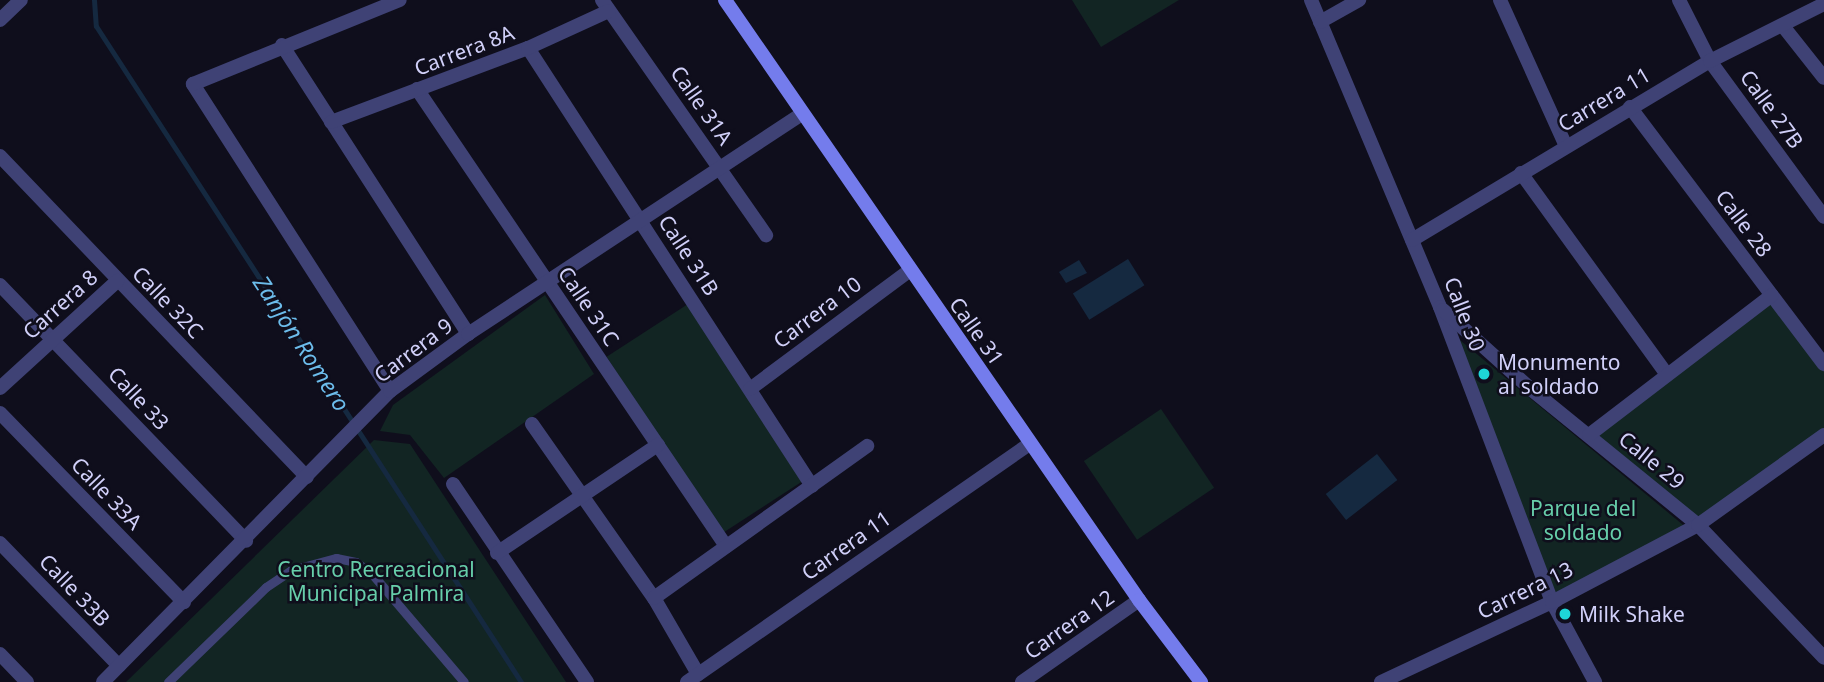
<!DOCTYPE html>
<html>
<head>
<meta charset="utf-8">
<style>
	body { margin:0 }
	#map { position:relative; width:1824px; height:682px; overflow:hidden; background:#0f0e1c; font-family:"Noto Sans",sans-serif }
	div>[style] { position:absolute }
	[style*='--x'] { left:calc(var(--x)*1px); top:calc(var(--y)*1px); width:calc(var(--w)*1px); rotate:calc(var(--a)*1deg) }
	.green>* { inset:0; background:#122523; transform-origin:0 0 }
	.water>* { inset:0; background:#152940; transform-origin:0 0 }
	.stream>* { height:5px; margin:-2.5px; padding:0 2.5px; transform-origin:2.5px; border-radius:2.5px; background:#152940 }
	.service>* { height:9px; margin:-4.5px; padding:0 4.5px; transform-origin:4.5px; border-radius:4.5px; background:#3f4275 }
	.minor>* { height:14px; margin:-7px; padding:0 7px; transform-origin:7px; border-radius:7px; background:#3f4275 }
	.secondary>* { height:14px; margin:-7px; padding:0 7px; transform-origin:7px; border-radius:7px; background:#747cec }
	.dots>* { width:19px; height:19px; translate:-50% -50%; box-sizing:border-box; border:4px solid #0f0e1c; border-radius:50% }
	span { translate:-50% -50%; white-space:nowrap; text-align:center; line-height:1.15; -webkit-text-stroke:5px #0f0e1c; paint-order:stroke }
	.street-label { font-size:21px; color:#d1d0f9 }
	.poi-label { font-size:21px; color:#d1d0f9 }
	.left { translate:0 -50%; text-align:left }
	.park-label { font-size:21px; color:#67ceaa }
	.water-label { font-size:23px; color:#6cbceb; font-style:italic }
</style>
</head>
<body>
<div id="map">
	<div class="green">
		<div style="clip-path:polygon(1072px 0,1179px 0,1101px 47px)"></div>
		<div style="clip-path:polygon(545px 295px,594px 374px,444px 478px,410px 435px,380px 431px,393px 405px)"></div>
		<div style="clip-path:polygon(1772px 295px,1824px 364px,1824px 435px,1698px 525px,1589px 435px)"></div>
		<div style="left:688px;top:304px;width:211px;height:97px;rotate:57deg"></div>
		<div style="clip-path:polygon(1449px 331px,1688px 529px,1552px 602px)"></div>
		<div style="left:1161px;top:409px;width:95px;height:93px;rotate:56deg"></div>
		<div style="clip-path:polygon(374px 440px,410px 444px,566px 682px,126px 682px)"></div>
	</div>
	<div class="water">
		<div style="left:1128px;top:259px;width:31px;height:65px;rotate:58deg"></div>
		<div style="clip-path:polygon(1079px 260px,1087px 273px,1066px 283px,1059px 272px)"></div>
		<div style="left:1377px;top:454px;width:33px;height:65px;rotate:52deg"></div>
	</div>
	<div class="stream">
		<div style="--x:94;--y:0;--w:26;--a:86"></div>
		<div style="--x:96;--y:26;--w:782;--a:57.06"></div>
	</div>
	<div class="service">
		<div style="--x:168;--y:682;--w:136;--a:-44.1"></div>
		<div style="--x:266;--y:587;--w:30;--a:-34"></div>
		<div style="--x:291;--y:570;--w:47;--a:-14.9"></div>
		<div style="--x:336;--y:558;--w:20;--a:11"></div>
		<div style="--x:356;--y:562;--w:21;--a:37"></div>
		<div style="--x:373;--y:575;--w:140;--a:49.6"></div>
	</div>
	<div class="minor">
		<div style="--x:602;--y:0;--w:287;--a:55.1"></div>
		<div style="--x:1311;--y:0;--w:333;--a:67.2"></div>
		<div style="--x:1440;--y:307;--w:316;--a:69.2"></div>
		<div style="--x:1552;--y:602;--w:91;--a:61.7"></div>
		<div style="--x:1500;--y:0;--w:160;--a:65.7"></div>
		<div style="--x:1679;--y:0;--w:68;--a:63.1"></div>
		<div style="--x:1710;--y:61;--w:193;--a:53.8"></div>
		<div style="--x:0;--y:20;--w:29;--a:-44"></div>
		<div style="--x:1320;--y:22;--w:45;--a:-29.4"></div>
		<div style="--x:1783;--y:26;--w:66;--a:51.7"></div>
		<div style="--x:282;--y:45;--w:344;--a:57.2"></div>
		<div style="--x:528;--y:48;--w:522;--a:57.04"></div>
		<div style="--x:417;--y:89;--w:552;--a:55.94"></div>
		<div style="--x:1630;--y:107;--w:322;--a:53"></div>
		<div style="--x:331;--y:122;--w:210;--a:-20.6"></div>
		<div style="--x:528;--y:48;--w:89;--a:-24.6"></div>
		<div style="--x:0;--y:156;--w:444;--a:46.3"></div>
		<div style="--x:1521;--y:173;--w:249;--a:54.1"></div>
		<div style="--x:1412;--y:240;--w:348;--a:-31"></div>
		<div style="--x:1710;--y:61;--w:127;--a:-26.6"></div>
		<div style="--x:0;--y:285;--w:355;--a:46.1"></div>
		<div style="--x:1443;--y:310;--w:120;--a:42"></div>
		<div style="--x:1532;--y:390;--w:214;--a:39.1"></div>
		<div style="--x:1698;--y:525;--w:183;--a:46.5"></div>
		<div style="--x:0;--y:388;--w:159;--a:-42.4"></div>
		<div style="--x:750;--y:389;--w:199;--a:-36.6"></div>
		<div style="--x:390;--y:391;--w:365;--a:-122.7"></div>
		<div style="--x:193;--y:84;--w:223;--a:-22.1"></div>
		<div style="--x:0;--y:413;--w:264;--a:45.8"></div>
		<div style="--x:532;--y:424;--w:213;--a:55"></div>
		<div style="--x:654;--y:598;--w:88;--a:59.9"></div>
		<div style="--x:1589;--y:435;--w:230;--a:-37.4"></div>
		<div style="--x:453;--y:484;--w:239;--a:55.9"></div>
		<div style="--x:0;--y:543;--w:171;--a:45.9"></div>
		<div style="--x:497;--y:553;--w:194;--a:-33.9"></div>
		<div style="--x:654;--y:598;--w:262;--a:-35.5"></div>
		<div style="--x:0;--y:654;--w:39;--a:46"></div>
		<div style="--x:103;--y:682;--w:409;--a:-45.4"></div>
		<div style="--x:390;--y:391;--w:97;--a:-36.2"></div>
		<div style="--x:468;--y:334;--w:400;--a:-33.4"></div>
		<div style="--x:687;--y:682;--w:417;--a:-34.8"></div>
		<div style="--x:1022;--y:682;--w:143;--a:-35"></div>
		<div style="--x:1381;--y:682;--w:189;--a:-25.1"></div>
		<div style="--x:1552;--y:602;--w:165;--a:-27.8"></div>
		<div style="--x:1698;--y:525;--w:155;--a:-35.5"></div>
	</div>
	<div class="secondary">
		<div style="--x:725;--y:0;--w:729;--a:55.39"></div>
		<div style="--x:1139;--y:600;--w:103;--a:52.9"></div>
	</div>
	<div class="dots">
		<div style="left:1484px;top:374px;background:#1ed6d7"></div>
		<div style="left:1565px;top:614px;background:#1ed6d7"></div>
	</div>
	<div class="street-label">
		<span style="left:464px;top:50px;rotate:-21deg">Carrera 8A</span>
		<span style="left:1604px;top:99px;rotate:-31deg">Carrera 11</span>
		<span style="left:702px;top:105px;rotate:55deg">Calle 31A</span>
		<span style="left:1772px;top:109px;rotate:54deg">Calle 27B</span>
		<span style="left:1744px;top:223px;rotate:53deg">Calle 28</span>
		<span style="left:689px;top:255px;rotate:57deg">Calle 31B</span>
		<span style="left:168px;top:302px;rotate:46deg">Calle 32C</span>
		<span style="left:60px;top:304px;rotate:-42deg">Carrera 8</span>
		<span style="left:589px;top:306px;rotate:56deg">Calle 31C</span>
		<span style="left:817px;top:312px;rotate:-37deg">Carrera 10</span>
		<span style="left:1465px;top:314px;rotate:69deg">Calle 30</span>
		<span style="left:977px;top:331px;rotate:55deg">Calle 31</span>
		<span style="left:413px;top:350px;rotate:-37deg">Carrera 9</span>
		<span style="left:139px;top:398px;rotate:47deg">Calle 33</span>
		<span style="left:1652px;top:460px;rotate:39deg">Calle 29</span>
		<span style="left:107px;top:493px;rotate:46deg">Calle 33A</span>
		<span style="left:846px;top:545px;rotate:-35deg">Carrera 11</span>
		<span style="left:75px;top:590px;rotate:46deg">Calle 33B</span>
		<span style="left:1525px;top:590px;rotate:-26deg">Carrera 13</span>
		<span style="left:1069px;top:624px;rotate:-35deg">Carrera 12</span>
	</div>
	<div class="poi-label">
		<span class="left" style="left:1498px;top:374px">Monumento<br>al soldado</span>
		<span class="left" style="left:1579px;top:614px">Milk Shake</span>
	</div>
	<div class="park-label">
		<span style="left:1583px;top:520px">Parque del<br>soldado</span>
		<span style="left:376px;top:581px">Centro Recreacional<br>Municipal Palmira</span>
	</div>
	<div class="water-label">
		<span style="left:302px;top:343px;rotate:57deg">Zanjón Romero</span>
	</div>
</div>
</body>
</html>
